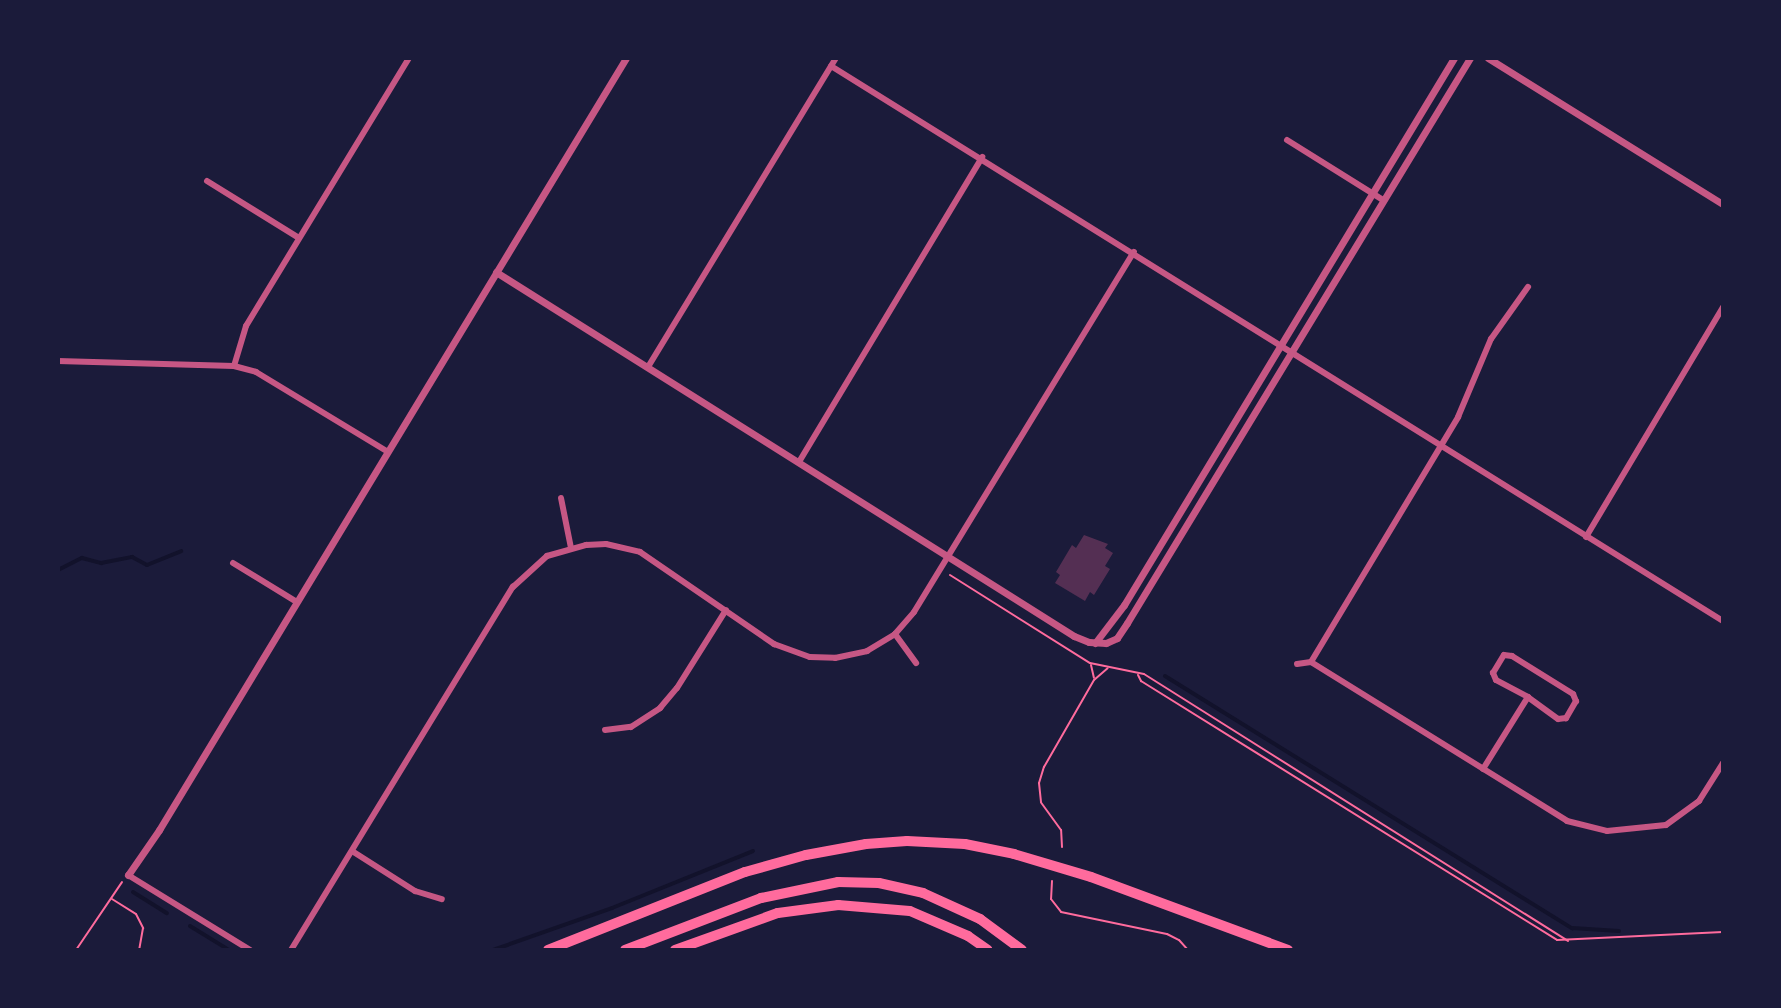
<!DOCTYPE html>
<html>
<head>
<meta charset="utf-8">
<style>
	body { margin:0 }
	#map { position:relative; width:1781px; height:1008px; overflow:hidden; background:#1b1b3a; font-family:"Times New Roman",serif }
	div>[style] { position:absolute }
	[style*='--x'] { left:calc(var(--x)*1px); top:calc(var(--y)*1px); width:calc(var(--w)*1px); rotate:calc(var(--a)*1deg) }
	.stream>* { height:4px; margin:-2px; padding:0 2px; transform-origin:2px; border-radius:2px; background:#12122b }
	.building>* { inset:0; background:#542f53 }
	.path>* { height:2px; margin:-1px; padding:0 1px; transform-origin:1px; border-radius:1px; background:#ff6b9d }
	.minor>* { height:6px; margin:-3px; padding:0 3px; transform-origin:3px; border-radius:3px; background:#c65784 }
	.tertiary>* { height:7px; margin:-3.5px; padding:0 3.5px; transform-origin:3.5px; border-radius:3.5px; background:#c65784 }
	.motorway>* { height:10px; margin:-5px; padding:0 5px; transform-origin:5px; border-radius:5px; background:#ff6b9d }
	span { translate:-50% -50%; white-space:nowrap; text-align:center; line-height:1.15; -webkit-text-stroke:8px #1b1b3a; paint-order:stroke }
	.frame { position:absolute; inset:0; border:60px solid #1b1b3a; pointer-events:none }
</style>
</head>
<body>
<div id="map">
	<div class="stream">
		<div style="--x:58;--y:570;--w:27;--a:-27"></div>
		<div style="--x:82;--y:558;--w:20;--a:15"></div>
		<div style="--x:101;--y:563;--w:32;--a:-11"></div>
		<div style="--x:132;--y:557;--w:17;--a:28"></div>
		<div style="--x:147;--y:565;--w:37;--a:-22"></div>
		<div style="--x:1165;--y:676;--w:479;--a:31.8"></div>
		<div style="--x:1572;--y:928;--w:47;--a:3.7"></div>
		<div style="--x:133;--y:892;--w:40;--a:32"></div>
		<div style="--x:190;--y:926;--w:46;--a:31.6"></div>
		<div style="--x:493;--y:950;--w:126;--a:-19.4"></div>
		<div style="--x:612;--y:908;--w:152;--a:-22"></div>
	</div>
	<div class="building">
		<div style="clip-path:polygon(1084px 535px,1108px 544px,1105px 548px,1113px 553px,1105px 566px,1110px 569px,1094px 595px,1090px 592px,1085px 601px,1055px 583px,1060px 575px,1056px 572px,1072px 545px,1076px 548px)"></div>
	</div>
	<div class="path">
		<div style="--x:950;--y:575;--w:165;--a:32.2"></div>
		<div style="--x:1090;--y:663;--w:55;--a:11.5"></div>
		<div style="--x:1144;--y:674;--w:501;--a:32.2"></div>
		<div style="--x:1091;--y:665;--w:13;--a:77"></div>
		<div style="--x:1138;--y:675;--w:7;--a:63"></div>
		<div style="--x:1141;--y:681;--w:490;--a:31.9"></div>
		<div style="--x:1557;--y:940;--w:166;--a:-2.8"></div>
		<div style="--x:1062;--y:847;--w:17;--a:-93"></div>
		<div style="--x:1061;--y:830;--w:34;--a:-126"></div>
		<div style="--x:1041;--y:802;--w:19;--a:-96"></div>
		<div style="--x:1039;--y:783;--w:17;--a:-73"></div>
		<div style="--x:1044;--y:767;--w:100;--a:-60.1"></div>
		<div style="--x:1094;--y:680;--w:18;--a:-41"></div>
		<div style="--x:1052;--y:881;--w:18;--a:93"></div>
		<div style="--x:1051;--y:899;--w:16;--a:52"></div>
		<div style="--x:1061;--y:912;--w:108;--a:11.7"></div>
		<div style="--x:1167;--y:934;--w:13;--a:27"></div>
		<div style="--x:1179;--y:940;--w:13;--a:48"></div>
		<div style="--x:112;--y:899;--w:28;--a:32"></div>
		<div style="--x:136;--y:914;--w:16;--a:63"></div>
		<div style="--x:143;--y:928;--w:22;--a:100"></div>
		<div style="--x:76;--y:950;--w:82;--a:-55.9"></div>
	</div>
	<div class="minor">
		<div style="--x:831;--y:66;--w:1051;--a:31.89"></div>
		<div style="--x:1287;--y:140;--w:113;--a:32"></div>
		<div style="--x:207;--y:181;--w:108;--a:31.8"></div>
		<div style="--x:58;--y:361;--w:176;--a:1.6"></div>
		<div style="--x:234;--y:366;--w:23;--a:15"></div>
		<div style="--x:256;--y:372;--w:154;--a:31.2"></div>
		<div style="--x:234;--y:366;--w:42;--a:-73.3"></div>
		<div style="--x:246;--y:326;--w:314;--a:-58.7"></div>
		<div style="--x:648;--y:367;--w:362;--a:-58.7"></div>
		<div style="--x:799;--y:462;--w:356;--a:-59"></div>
		<div style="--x:561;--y:498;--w:51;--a:78.7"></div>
		<div style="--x:1586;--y:537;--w:268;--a:-59.2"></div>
		<div style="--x:233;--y:563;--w:75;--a:31.4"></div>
		<div style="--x:895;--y:634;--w:36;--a:54"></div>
		<div style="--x:1504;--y:655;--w:8;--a:7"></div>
		<div style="--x:1512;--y:656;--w:72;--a:31.9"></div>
		<div style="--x:1573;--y:694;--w:8;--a:67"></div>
		<div style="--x:1576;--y:701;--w:20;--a:120"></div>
		<div style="--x:1566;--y:718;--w:8;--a:173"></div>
		<div style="--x:1558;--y:719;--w:37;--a:-144"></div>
		<div style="--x:1528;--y:697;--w:36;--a:-152"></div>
		<div style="--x:1496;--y:680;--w:8;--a:-113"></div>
		<div style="--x:1493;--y:673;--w:21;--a:-59"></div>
		<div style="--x:1311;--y:662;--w:301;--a:31.8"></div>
		<div style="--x:1567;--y:821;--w:41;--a:14"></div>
		<div style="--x:1607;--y:831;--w:59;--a:-5.8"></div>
		<div style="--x:1666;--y:825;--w:41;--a:-36"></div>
		<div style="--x:1699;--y:801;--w:45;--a:-57.7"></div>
		<div style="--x:1311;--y:662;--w:286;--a:-59"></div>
		<div style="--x:1458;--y:417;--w:85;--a:-67.1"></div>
		<div style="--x:1491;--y:339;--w:64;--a:-54.6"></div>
		<div style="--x:1297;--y:664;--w:14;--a:-8"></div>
		<div style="--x:605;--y:730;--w:26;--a:-7"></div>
		<div style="--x:631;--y:727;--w:35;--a:-33"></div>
		<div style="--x:660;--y:708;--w:26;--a:-50"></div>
		<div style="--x:677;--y:688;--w:92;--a:-57.9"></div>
		<div style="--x:1483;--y:769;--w:85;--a:-58"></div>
		<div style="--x:352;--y:851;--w:75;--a:32.4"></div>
		<div style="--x:415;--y:891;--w:28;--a:17"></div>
		<div style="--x:128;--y:875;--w:143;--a:31.6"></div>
		<div style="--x:291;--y:950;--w:426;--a:-58.6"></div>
		<div style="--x:513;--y:587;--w:46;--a:-42.4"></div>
		<div style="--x:547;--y:556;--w:41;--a:-15.8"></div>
		<div style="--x:586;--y:545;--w:20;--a:-3"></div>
		<div style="--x:606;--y:544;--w:35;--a:13"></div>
		<div style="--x:640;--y:552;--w:163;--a:34.5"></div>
		<div style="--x:774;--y:644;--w:38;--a:20"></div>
		<div style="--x:810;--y:657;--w:25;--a:2"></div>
		<div style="--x:835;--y:658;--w:33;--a:-12"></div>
		<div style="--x:867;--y:651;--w:33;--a:-31"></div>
		<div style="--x:895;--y:634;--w:29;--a:-49"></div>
		<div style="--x:914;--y:612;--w:422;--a:-58.6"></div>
	</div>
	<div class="tertiary">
		<div style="--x:1488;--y:58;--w:277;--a:31.9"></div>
		<div style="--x:496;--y:272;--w:683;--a:32.2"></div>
		<div style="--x:1074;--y:636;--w:16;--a:22"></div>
		<div style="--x:1089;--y:642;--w:17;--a:3"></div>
		<div style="--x:1106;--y:643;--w:12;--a:-24"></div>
		<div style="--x:1117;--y:638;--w:18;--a:-56"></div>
		<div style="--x:1127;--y:623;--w:661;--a:-58.74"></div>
		<div style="--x:1095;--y:643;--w:48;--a:-52.7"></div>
		<div style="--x:1124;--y:605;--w:639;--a:-58.9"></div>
		<div style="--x:128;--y:875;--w:55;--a:-55.4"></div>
		<div style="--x:159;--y:830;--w:902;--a:-58.83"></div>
	</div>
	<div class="motorway">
		<div style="--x:548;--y:950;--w:212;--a:-21.6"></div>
		<div style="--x:745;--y:872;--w:63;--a:-15.6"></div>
		<div style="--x:806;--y:855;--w:61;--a:-10.4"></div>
		<div style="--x:866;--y:844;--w:41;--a:-4.2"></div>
		<div style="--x:907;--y:841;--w:58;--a:3"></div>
		<div style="--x:965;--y:844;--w:50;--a:11.5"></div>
		<div style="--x:1014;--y:854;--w:80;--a:16.6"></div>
		<div style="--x:1091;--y:877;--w:210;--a:20.3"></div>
		<div style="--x:625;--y:950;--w:146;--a:-20.9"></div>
		<div style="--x:761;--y:898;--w:79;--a:-11.7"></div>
		<div style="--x:838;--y:882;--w:41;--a:1.4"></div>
		<div style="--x:879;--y:883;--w:45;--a:12.8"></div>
		<div style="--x:923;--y:893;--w:63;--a:24.5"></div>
		<div style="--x:980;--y:919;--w:52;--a:36.4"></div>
		<div style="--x:675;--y:950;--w:109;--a:-19.8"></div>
		<div style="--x:778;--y:913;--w:61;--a:-7.6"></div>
		<div style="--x:838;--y:905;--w:72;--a:4.8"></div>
		<div style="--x:910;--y:911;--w:63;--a:23.3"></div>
		<div style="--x:968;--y:936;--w:24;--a:35"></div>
	</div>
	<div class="frame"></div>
</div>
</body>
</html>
